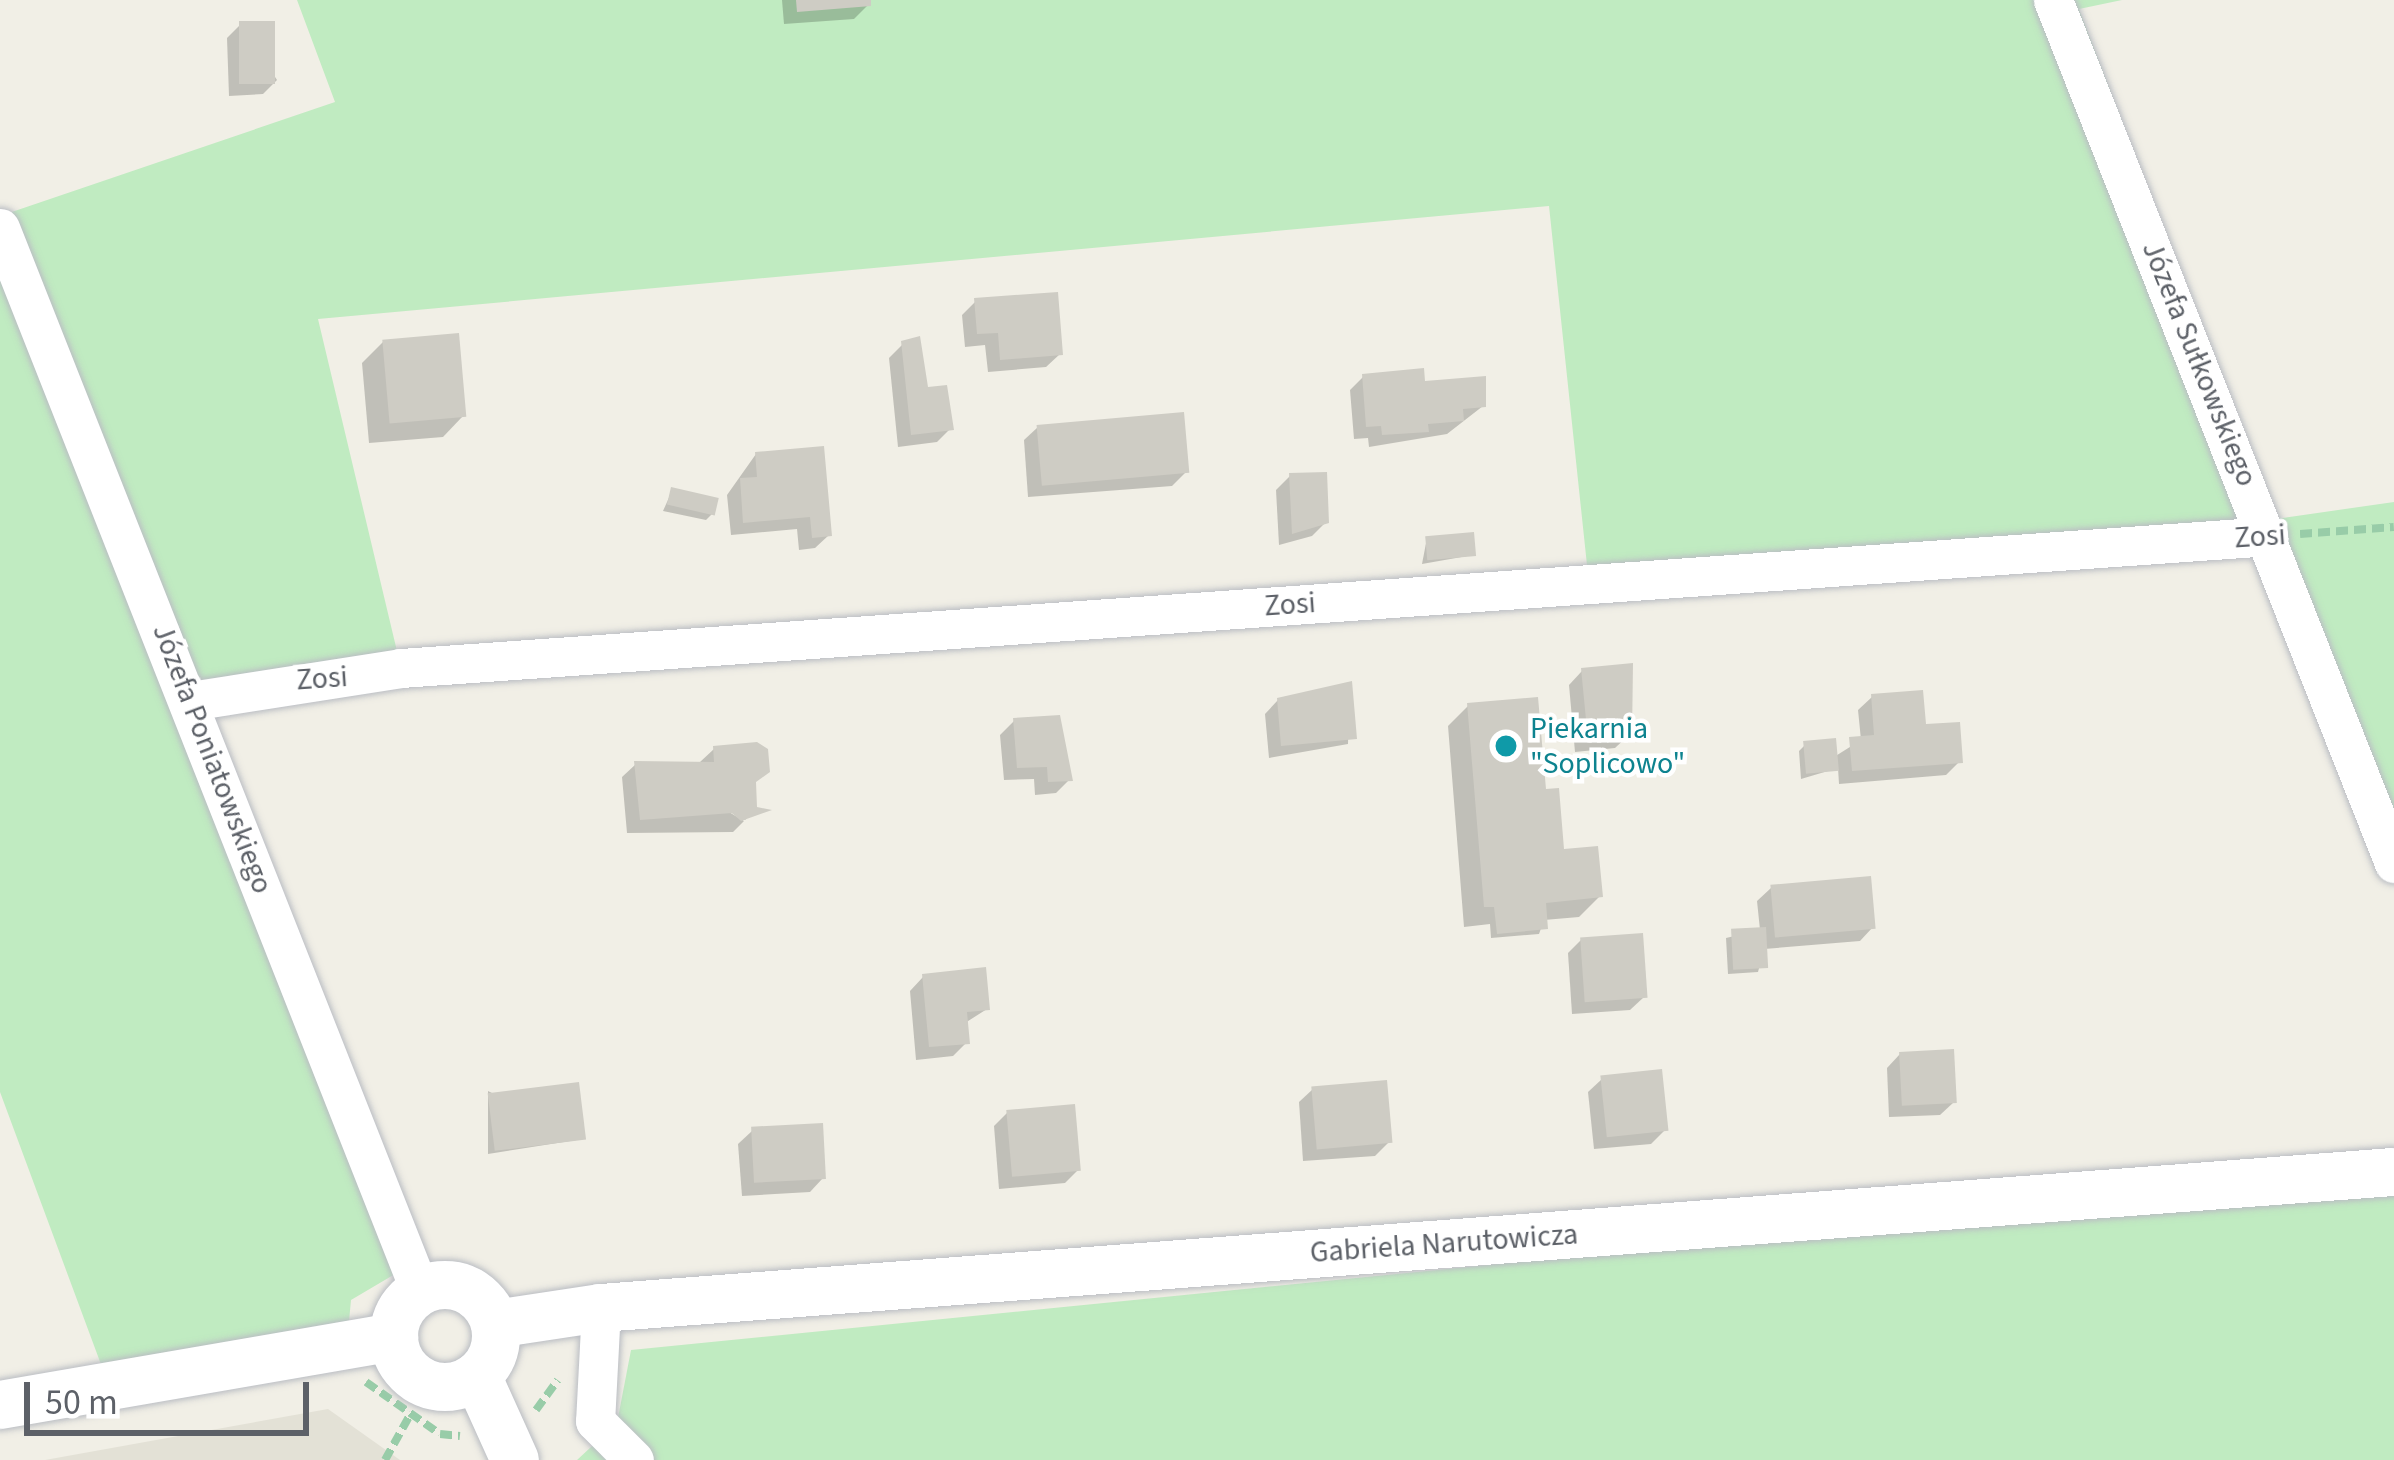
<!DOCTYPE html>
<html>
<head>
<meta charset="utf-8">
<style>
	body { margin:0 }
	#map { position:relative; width:2394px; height:1460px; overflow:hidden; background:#f1efe6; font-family:"Source Sans 3",sans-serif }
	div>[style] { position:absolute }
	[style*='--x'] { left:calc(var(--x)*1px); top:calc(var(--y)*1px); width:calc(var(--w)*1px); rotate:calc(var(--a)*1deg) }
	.education>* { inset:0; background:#e3e1d6 }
	.green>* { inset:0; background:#c0ebc1 }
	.shadow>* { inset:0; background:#0003 }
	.building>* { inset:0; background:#ceccc4; transform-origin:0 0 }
	.path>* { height:8px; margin-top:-4px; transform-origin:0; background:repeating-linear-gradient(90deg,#98cca8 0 12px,transparent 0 18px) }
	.roads { filter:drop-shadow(0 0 3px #babdc3) drop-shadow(0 0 3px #babdc3) }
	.minor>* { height:39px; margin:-19.5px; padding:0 19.5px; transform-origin:19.5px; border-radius:19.5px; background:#fff }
	.tertiary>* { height:48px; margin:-24px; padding:0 24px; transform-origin:24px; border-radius:24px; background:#fff }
	.tertiary>.ring { margin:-24px; padding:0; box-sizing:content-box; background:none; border:48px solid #fff; border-radius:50% }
	.dots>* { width:33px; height:33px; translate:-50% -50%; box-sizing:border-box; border:6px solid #fff; border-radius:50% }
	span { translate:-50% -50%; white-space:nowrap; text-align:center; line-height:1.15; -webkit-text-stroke:9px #fff; paint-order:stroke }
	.street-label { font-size:30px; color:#5d6168 }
	.culture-label { font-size:30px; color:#0d838f }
	.left { translate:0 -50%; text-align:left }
	.scale { position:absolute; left:24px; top:1382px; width:285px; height:54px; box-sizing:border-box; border:6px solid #5d6168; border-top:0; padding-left:15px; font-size:36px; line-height:42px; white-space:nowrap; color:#5d6168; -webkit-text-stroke:9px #fff; paint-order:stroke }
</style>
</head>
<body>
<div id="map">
	<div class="education">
		<div style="clip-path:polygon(328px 1409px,400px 1460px,45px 1460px)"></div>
	</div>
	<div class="green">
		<div style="clip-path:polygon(297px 0,2122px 0,2079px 9px,2275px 519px,2394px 502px,2394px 863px,2267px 536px,1589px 584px,1549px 206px,318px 319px,401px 668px,191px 701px,412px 1264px,351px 1300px,347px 1343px,109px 1386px,0 1092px,0 216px,335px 102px)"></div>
		<div style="clip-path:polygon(2394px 1175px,2394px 1460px,577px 1460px,617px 1423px,631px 1350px)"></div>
	</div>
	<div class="shadow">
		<div style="clip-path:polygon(782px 0,868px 0,868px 5px,854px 19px,784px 24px)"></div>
		<div style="clip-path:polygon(241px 24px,277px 80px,263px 94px,229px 96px,227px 38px)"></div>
		<div style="clip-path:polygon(976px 301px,1060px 354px,1046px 367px,988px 372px,985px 345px,965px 347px,962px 315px)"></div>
		<div style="clip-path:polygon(383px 342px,463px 416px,443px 437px,369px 443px,362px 363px)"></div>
		<div style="clip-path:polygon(903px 344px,950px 429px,937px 442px,898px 447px,889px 358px)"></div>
		<div style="clip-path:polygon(1363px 377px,1422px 384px,1483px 406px,1447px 434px,1369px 447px,1368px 438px,1354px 439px,1350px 390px)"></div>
		<div style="clip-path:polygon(1038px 427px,1186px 472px,1172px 486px,1028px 497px,1024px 440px)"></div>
		<div style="clip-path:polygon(756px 454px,829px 535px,815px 548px,799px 550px,797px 529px,731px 535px,727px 495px)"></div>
		<div style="clip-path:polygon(1290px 476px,1326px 522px,1312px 536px,1279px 545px,1276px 490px)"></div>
		<div style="clip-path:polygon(672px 491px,712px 514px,706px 520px,663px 511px)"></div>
		<div style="clip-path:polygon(1427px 538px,1473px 555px,1422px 564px)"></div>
		<div style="clip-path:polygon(1582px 671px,1629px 735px,1615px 748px,1575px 752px,1569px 685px)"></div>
		<div style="clip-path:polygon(1349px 684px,1348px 744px,1269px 758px,1265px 714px,1278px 700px)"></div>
		<div style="clip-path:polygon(1872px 697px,1960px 761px,1946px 775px,1839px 784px,1838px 768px,1801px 779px,1799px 751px,1805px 745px,1834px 757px,1861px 740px,1858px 710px)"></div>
		<div style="clip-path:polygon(1468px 706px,1543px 793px,1561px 853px,1600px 896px,1579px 917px,1544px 920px,1539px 934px,1491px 938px,1490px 924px,1464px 927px,1448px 726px)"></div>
		<div style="clip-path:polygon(1014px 721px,1069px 780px,1056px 793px,1035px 795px,1034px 779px,1004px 780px,1000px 735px)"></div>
		<div style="clip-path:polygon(714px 749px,753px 785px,755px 810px,745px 820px,719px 806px,744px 821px,733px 832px,627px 833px,622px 777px,636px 764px,700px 762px)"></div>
		<div style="clip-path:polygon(1771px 888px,1873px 927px,1860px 941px,1764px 949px,1758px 972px,1728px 974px,1726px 938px,1760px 930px,1757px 901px)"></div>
		<div style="clip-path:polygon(1582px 939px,1644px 997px,1630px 1010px,1572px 1014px,1568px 953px)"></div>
		<div style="clip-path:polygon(923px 977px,987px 1009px,965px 1023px,967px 1042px,953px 1056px,916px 1060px,910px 991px)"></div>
		<div style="clip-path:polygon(1900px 1054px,1954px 1102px,1940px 1115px,1889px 1117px,1887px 1068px)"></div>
		<div style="clip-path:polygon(1602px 1079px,1665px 1130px,1651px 1144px,1594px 1149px,1588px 1092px)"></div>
		<div style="clip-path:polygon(1313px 1089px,1389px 1142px,1375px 1156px,1303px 1161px,1299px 1102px)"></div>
		<div style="clip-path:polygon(488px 1091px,583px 1139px,488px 1154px)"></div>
		<div style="clip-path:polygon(1008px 1112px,1078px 1170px,1065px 1183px,999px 1189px,994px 1126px)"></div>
		<div style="clip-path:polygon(752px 1131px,823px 1178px,810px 1192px,742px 1196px,738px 1144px)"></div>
	</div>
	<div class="building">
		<div style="clip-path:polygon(796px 0,871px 0,871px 6px,797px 12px)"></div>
		<div style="left:239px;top:21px;width:36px;height:63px"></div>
		<div style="clip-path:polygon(1058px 292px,1063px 355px,1000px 360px,998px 333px,977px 334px,974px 298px)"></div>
		<div style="left:459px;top:333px;width:84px;height:77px;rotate:85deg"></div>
		<div style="clip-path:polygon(920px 336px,928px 387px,947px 385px,954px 430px,911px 435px,901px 341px)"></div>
		<div style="clip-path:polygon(1424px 368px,1425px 381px,1486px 376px,1486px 407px,1463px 409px,1464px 421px,1428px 424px,1429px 432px,1382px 435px,1381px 426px,1366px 427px,1362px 374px)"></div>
		<div style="left:1184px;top:412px;width:61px;height:148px;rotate:85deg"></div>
		<div style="clip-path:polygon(824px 446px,832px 536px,812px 538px,810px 517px,743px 523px,740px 478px,757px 477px,755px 452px)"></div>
		<div style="clip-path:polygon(1327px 472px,1329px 523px,1292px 534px,1289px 473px)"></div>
		<div style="left:671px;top:487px;width:49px;height:18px;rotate:13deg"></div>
		<div style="left:1474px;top:532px;width:24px;height:49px;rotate:85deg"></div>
		<div style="clip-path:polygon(1633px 663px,1632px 736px,1588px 740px,1581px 668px)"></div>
		<div style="clip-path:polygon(1352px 681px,1357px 739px,1281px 746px,1277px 698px)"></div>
		<div style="clip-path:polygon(1923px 690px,1926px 724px,1960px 722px,1963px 763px,1852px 771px,1849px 737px,1874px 735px,1871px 694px)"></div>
		<div style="clip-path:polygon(1538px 697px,1546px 789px,1559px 788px,1564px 849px,1598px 846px,1603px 897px,1546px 903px,1548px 929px,1497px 934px,1494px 907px,1484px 907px,1467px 703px)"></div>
		<div style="clip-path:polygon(1060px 715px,1073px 781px,1048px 782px,1047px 767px,1017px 768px,1013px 718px)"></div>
		<div style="left:1836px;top:738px;width:33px;height:33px;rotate:85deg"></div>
		<div style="clip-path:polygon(757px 742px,768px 749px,770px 772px,756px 782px,757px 807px,772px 810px,741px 821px,732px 813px,640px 820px,634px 761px,714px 762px,713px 746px)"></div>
		<div style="left:1871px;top:876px;width:53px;height:101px;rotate:85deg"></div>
		<div style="left:1766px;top:927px;width:41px;height:35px;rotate:87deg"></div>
		<div style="left:1643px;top:933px;width:65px;height:63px;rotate:86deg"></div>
		<div style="clip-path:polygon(986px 967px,990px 1010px,967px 1012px,970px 1044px,929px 1047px,922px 974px)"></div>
		<div style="left:1954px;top:1049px;width:54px;height:55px;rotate:87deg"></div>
		<div style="left:1662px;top:1069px;width:62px;height:62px;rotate:84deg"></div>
		<div style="left:1387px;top:1080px;width:63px;height:76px;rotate:85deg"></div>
		<div style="left:579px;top:1082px;width:58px;height:92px;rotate:83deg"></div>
		<div style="left:1075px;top:1104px;width:67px;height:69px;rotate:85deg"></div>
		<div style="left:823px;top:1123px;width:56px;height:72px;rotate:87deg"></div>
	</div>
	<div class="path">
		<div style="--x:2300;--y:534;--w:94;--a:-4.3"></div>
		<div style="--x:366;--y:1382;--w:90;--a:35.1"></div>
		<div style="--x:440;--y:1434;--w:20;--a:6"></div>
		<div style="--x:536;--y:1410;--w:37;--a:-54"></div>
		<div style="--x:385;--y:1460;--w:54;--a:-61"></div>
	</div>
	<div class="roads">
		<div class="minor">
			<div style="--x:2053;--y:0;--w:928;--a:68.44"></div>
			<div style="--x:0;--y:228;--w:1143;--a:68.44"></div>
			<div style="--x:190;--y:701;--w:214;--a:-8.9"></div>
			<div style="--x:401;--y:668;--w:1872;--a:-4.04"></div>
			<div style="--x:601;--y:1308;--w:113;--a:93"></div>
			<div style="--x:595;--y:1421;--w:55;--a:45"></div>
		</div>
		<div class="tertiary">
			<div class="ring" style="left:394px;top:1285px;width:54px;height:54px"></div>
			<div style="--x:495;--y:1324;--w:107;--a:-8.6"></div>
			<div style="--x:601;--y:1308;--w:1798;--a:-4.34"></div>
			<div style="--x:477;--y:1376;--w:92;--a:65.7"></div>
			<div style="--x:0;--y:1405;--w:400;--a:-9.8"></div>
		</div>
	</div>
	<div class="dots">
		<div style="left:1506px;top:746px;background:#0f9aa8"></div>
	</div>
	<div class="street-label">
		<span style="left:2199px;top:364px;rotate:68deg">Józefa Sułkowskiego</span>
		<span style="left:2260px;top:537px;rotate:-4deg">Zosi</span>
		<span style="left:1290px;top:605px;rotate:-4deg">Zosi</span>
		<span style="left:322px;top:679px;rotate:-4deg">Zosi</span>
		<span style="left:212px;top:759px;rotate:69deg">Józefa Poniatowskiego</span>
		<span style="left:1444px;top:1244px;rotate:-4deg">Gabriela Narutowicza</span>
	</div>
	<div class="culture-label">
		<span class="left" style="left:1530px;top:746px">Piekarnia<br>"Soplicowo"</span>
	</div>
	<div class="scale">50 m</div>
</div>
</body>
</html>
